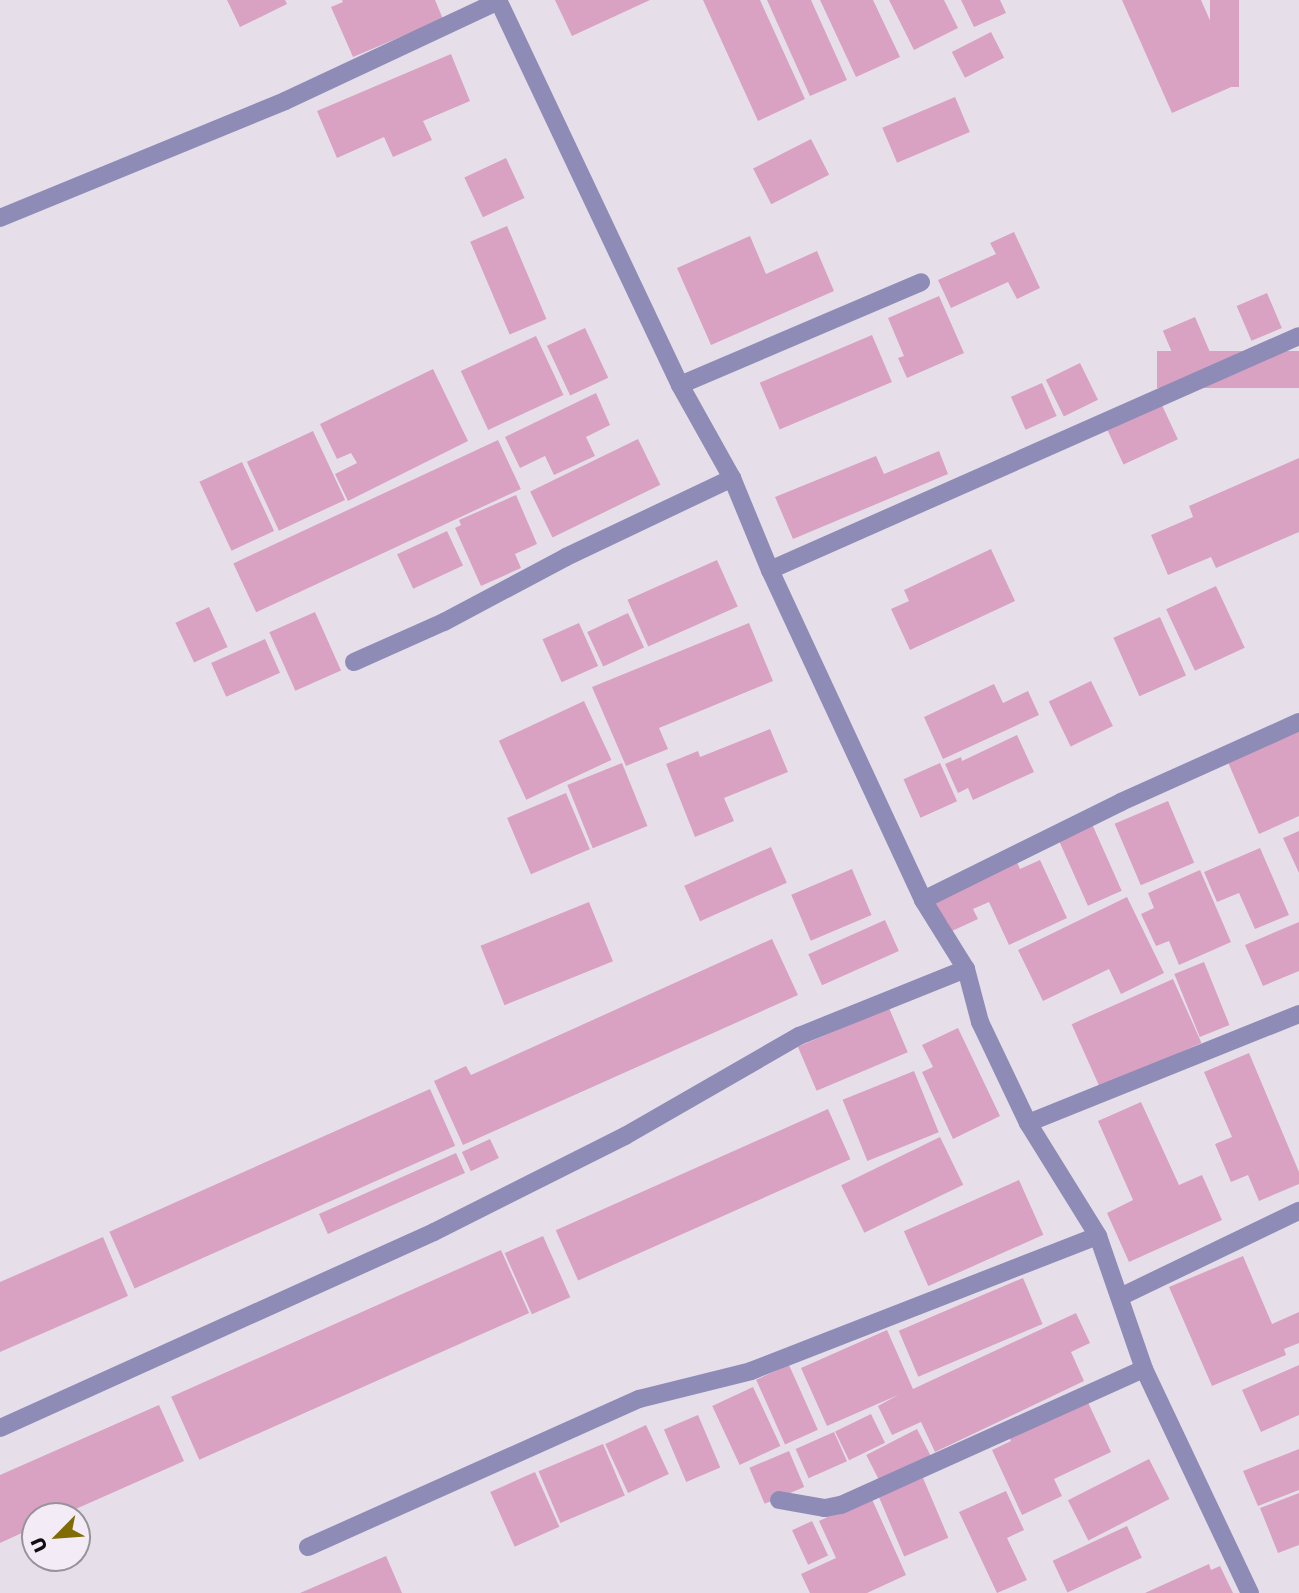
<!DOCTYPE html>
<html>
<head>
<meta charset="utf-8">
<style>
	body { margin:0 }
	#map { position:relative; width:1299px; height:1593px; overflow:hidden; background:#e6dfe9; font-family:"Golos Text",sans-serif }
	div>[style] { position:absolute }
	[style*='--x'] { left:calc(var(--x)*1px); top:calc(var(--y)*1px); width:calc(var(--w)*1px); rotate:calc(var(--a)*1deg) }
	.building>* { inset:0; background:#d9a2c2; transform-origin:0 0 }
	.minor>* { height:18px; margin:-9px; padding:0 9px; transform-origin:9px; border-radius:9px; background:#8e8cb6 }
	span { translate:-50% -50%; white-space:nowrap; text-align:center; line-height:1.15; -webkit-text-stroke:6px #f3ecf6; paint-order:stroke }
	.north { position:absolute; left:21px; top:1502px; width:70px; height:70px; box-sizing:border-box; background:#f3ecf6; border:2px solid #98939a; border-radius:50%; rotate:245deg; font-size:19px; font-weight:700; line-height:28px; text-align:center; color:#100e11 }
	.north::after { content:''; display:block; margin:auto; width:24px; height:32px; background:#816b05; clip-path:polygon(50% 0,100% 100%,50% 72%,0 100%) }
</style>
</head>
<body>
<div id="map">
	<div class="building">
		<div style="clip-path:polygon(227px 0,285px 0,287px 4px,240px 27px)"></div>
		<div style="clip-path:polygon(342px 0,435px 0,443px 19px,353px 57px,331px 7px,343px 2px)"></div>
		<div style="clip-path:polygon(555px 0,650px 0,572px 36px)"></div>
		<div style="clip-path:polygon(703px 0,760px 0,805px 99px,758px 121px)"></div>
		<div style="clip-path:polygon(767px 0,811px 0,847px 80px,810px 96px)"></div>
		<div style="clip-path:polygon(820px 0,873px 0,900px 57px,856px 77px)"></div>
		<div style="clip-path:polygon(889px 0,944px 0,958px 28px,914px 50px)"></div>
		<div style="clip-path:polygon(961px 0,1000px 0,1006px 13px,974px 27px)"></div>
		<div style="clip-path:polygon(1122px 0,1201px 0,1238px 84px,1172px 113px)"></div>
		<div style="left:1210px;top:0;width:29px;height:87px"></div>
		<div style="left:991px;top:32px;width:29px;height:44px;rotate:63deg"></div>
		<div style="clip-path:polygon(451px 54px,470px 101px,423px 121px,432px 140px,393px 157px,384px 137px,337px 158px,317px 111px)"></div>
		<div style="left:955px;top:97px;width:38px;height:79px;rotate:67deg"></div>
		<div style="left:811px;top:139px;width:40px;height:65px;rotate:63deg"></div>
		<div style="left:506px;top:158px;width:44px;height:46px;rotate:65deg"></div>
		<div style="left:507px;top:226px;width:101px;height:40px;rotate:67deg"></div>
		<div style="clip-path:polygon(1014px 232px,1040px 288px,1017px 299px,1008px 282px,951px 308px,938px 280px,996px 254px,990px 243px)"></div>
		<div style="clip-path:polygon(750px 236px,766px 274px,817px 251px,834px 291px,711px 345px,677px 268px)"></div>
		<div style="left:1267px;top:293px;width:38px;height:33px;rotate:67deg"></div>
		<div style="clip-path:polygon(939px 296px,964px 353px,907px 378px,898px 358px,904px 356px,888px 318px)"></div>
		<div style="left:1195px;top:317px;width:46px;height:35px;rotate:67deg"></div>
		<div style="left:585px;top:328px;width:55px;height:42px;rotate:65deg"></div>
		<div style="left:872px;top:335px;width:51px;height:122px;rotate:67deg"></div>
		<div style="left:536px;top:336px;width:65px;height:83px;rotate:65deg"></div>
		<div style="left:1299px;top:351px;width:37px;height:142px;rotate:90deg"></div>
		<div style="left:1080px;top:363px;width:41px;height:38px;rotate:64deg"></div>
		<div style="clip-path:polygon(433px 369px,468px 441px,348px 501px,335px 474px,357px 463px,351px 453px,337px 459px,320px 424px)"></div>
		<div style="left:1042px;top:383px;width:36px;height:34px;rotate:66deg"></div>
		<div style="clip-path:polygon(596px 393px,610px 425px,586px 437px,595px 456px,554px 475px,545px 456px,520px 468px,505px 437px)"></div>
		<div style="left:1161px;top:403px;width:40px;height:60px;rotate:65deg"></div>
		<div style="left:313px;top:431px;width:76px;height:73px;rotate:65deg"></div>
		<div style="left:638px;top:439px;width:51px;height:120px;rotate:64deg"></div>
		<div style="left:498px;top:440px;width:54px;height:292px;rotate:65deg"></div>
		<div style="clip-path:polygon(939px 451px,948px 474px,793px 539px,775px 497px,876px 456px,884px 474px)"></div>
		<div style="clip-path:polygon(1299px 458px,1299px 532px,1216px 568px,1211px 557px,1168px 575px,1151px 535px,1193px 517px,1189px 506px)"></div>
		<div style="left:242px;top:462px;width:76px;height:47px;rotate:65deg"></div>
		<div style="clip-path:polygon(516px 495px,537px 544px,515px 554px,521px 568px,481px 586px,455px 528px,461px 525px,459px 520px)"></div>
		<div style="left:447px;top:531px;width:38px;height:55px;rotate:65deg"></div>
		<div style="clip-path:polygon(991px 549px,1015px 601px,910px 650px,891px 609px,909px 601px,904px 590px)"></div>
		<div style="left:717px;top:560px;width:51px;height:98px;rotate:66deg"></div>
		<div style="left:1216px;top:586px;width:68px;height:55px;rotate:65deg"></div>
		<div style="left:209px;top:607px;width:44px;height:37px;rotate:65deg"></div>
		<div style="left:315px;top:612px;width:64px;height:50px;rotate:66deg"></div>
		<div style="left:628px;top:613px;width:38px;height:45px;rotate:65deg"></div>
		<div style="left:1160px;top:617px;width:64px;height:51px;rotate:66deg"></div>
		<div style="left:579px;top:623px;width:47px;height:40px;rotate:66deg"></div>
		<div style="clip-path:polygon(749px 623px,773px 681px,659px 728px,668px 749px,626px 766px,592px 687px)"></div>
		<div style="left:265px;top:639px;width:37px;height:59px;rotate:66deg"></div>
		<div style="left:1091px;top:681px;width:50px;height:47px;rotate:64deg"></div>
		<div style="clip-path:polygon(994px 684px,1003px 703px,1028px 691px,1039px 715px,943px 759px,924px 717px)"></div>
		<div style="left:584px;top:701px;width:65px;height:94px;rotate:65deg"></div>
		<div style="clip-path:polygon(1299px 728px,1299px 816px,1259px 834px,1227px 760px)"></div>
		<div style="clip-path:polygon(770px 729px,788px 772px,724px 798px,734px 821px,695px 837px,666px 764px,698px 751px,700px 757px)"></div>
		<div style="clip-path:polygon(1017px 735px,1034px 772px,973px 800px,968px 788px,958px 793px,945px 764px,961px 757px,962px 761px)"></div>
		<div style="left:622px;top:763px;width:68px;height:59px;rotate:68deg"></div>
		<div style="left:940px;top:763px;width:42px;height:40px;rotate:66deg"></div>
		<div style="left:566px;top:793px;width:61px;height:64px;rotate:67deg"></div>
		<div style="left:1168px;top:801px;width:67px;height:58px;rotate:67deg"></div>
		<div style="left:1092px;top:824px;width:73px;height:37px;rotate:66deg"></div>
		<div style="clip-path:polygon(1299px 831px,1299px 873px,1283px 838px)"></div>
		<div style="left:771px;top:847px;width:39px;height:95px;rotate:66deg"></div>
		<div style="clip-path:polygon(1260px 848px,1289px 915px,1255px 929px,1239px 893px,1217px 902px,1204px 872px)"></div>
		<div style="clip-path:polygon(1015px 858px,1020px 869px,1040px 860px,1067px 918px,1009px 945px,989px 902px,973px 909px,978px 919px,952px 931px,947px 921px,943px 923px,931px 897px)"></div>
		<div style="left:852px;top:869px;width:50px;height:66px;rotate:67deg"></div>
		<div style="clip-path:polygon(1200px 870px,1231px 942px,1179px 965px,1169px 941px,1156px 946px,1141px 914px,1154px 908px,1148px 893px)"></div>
		<div style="clip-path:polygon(1127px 897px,1164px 973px,1121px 994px,1109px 969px,1043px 1001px,1018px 950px)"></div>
		<div style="left:589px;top:902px;width:64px;height:117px;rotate:68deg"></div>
		<div style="left:885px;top:920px;width:34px;height:84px;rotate:66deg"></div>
		<div style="clip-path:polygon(1299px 922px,1299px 971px,1263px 986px,1245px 945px)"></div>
		<div style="clip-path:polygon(772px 939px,798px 995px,463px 1145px,434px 1081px,466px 1066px,471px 1075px)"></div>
		<div style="left:1204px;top:962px;width:68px;height:32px;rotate:68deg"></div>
		<div style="left:1173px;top:979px;width:70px;height:111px;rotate:66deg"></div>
		<div style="left:889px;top:1008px;width:48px;height:99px;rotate:67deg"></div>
		<div style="clip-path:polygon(958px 1028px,1000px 1116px,953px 1139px,922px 1072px,933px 1067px,922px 1045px)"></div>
		<div style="clip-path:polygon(1249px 1053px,1299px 1172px,1299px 1184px,1259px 1201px,1248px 1175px,1231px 1182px,1215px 1144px,1232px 1137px,1204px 1072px)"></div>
		<div style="left:914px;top:1071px;width:66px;height:77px;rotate:68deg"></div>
		<div style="left:430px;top:1089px;width:62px;height:351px;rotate:66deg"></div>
		<div style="clip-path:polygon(1141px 1102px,1179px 1185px,1202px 1175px,1222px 1220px,1129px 1262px,1107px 1213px,1133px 1200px,1098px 1121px)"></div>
		<div style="left:828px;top:1109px;width:55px;height:298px;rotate:66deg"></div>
		<div style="left:940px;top:1137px;width:53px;height:110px;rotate:64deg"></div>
		<div style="left:490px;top:1139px;width:21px;height:31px;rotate:65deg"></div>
		<div style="left:456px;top:1153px;width:22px;height:150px;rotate:66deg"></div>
		<div style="left:1019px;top:1180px;width:60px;height:126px;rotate:66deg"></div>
		<div style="left:543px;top:1236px;width:67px;height:42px;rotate:66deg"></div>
		<div style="clip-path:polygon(103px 1237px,128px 1296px,0 1352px,0 1282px)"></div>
		<div style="left:501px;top:1250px;width:69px;height:361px;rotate:66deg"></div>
		<div style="clip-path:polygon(1243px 1256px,1272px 1324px,1299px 1312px,1299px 1343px,1284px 1349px,1286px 1355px,1212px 1386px,1169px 1287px)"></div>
		<div style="left:1023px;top:1278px;width:50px;height:135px;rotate:67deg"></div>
		<div style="clip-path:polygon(1076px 1313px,1090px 1343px,1071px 1352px,1084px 1381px,935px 1452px,921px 1422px,892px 1435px,878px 1406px,898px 1395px,827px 1426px,801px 1368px,887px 1330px,913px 1389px)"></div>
		<div style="left:789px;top:1365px;width:71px;height:36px;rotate:66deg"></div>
		<div style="clip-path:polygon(1299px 1365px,1299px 1415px,1261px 1432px,1242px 1390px)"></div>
		<div style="left:753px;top:1387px;width:65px;height:45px;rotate:65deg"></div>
		<div style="clip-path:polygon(1085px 1396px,1111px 1452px,1054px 1479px,1062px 1496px,1022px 1515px,992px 1450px,1011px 1441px,1007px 1432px)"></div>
		<div style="clip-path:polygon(159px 1405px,184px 1461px,60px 1516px,35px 1516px,35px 1527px,0 1543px,0 1475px)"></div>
		<div style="left:871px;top:1414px;width:32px;height:40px;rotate:64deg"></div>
		<div style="left:698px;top:1415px;width:57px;height:37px;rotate:67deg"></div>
		<div style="left:646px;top:1425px;width:54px;height:45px;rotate:65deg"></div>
		<div style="left:917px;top:1429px;width:31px;height:57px;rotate:63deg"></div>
		<div style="left:834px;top:1432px;width:32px;height:42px;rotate:66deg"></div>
		<div style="left:603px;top:1444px;width:56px;height:70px;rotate:67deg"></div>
		<div style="clip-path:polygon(1299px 1449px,1299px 1490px,1258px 1506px,1243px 1471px)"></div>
		<div style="left:789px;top:1451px;width:39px;height:43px;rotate:67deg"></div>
		<div style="left:1149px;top:1459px;width:45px;height:91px;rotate:63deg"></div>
		<div style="left:535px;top:1472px;width:60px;height:49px;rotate:66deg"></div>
		<div style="left:923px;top:1478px;width:65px;height:48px;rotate:67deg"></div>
		<div style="clip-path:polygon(1006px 1491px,1024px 1530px,1007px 1538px,1027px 1580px,997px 1593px,959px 1512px)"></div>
		<div style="clip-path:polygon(1299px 1493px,1299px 1545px,1278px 1553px,1260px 1508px)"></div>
		<div style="clip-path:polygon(871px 1497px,906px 1575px,867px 1593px,810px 1593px,801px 1574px,836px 1558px,819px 1521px)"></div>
		<div style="left:812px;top:1521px;width:38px;height:22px;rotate:65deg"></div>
		<div style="left:1127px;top:1526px;width:35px;height:82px;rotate:65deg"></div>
		<div style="clip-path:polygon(386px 1556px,402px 1593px,300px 1593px)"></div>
		<div style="clip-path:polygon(1209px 1564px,1211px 1570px,1220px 1566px,1233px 1593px,1145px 1593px)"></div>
	</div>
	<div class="minor">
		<div style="--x:498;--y:0;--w:426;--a:64.7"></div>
		<div style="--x:680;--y:385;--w:107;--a:60.8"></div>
		<div style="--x:732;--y:478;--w:100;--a:67.6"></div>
		<div style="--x:770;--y:570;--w:364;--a:65.1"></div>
		<div style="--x:923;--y:900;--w:81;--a:58.1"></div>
		<div style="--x:966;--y:969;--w:55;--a:75.2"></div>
		<div style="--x:980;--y:1022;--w:112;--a:64.6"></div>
		<div style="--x:1028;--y:1123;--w:133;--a:58.2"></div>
		<div style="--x:1098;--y:1236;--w:141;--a:70.9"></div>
		<div style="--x:1144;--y:1369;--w:248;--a:64.7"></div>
		<div style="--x:0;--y:218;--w:308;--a:-22.3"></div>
		<div style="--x:285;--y:101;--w:235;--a:-25.1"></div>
		<div style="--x:680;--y:385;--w:262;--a:-23.1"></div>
		<div style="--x:770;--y:570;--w:578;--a:-23.86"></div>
		<div style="--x:354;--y:662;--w:98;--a:-24"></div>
		<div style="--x:444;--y:622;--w:138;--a:-28"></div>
		<div style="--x:566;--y:557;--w:184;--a:-25.4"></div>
		<div style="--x:923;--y:900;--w:221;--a:-26.3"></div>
		<div style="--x:1121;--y:802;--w:195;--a:-24.2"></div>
		<div style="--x:1028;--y:1123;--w:292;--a:-21.9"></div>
		<div style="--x:1120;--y:1297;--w:199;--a:-25.7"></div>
		<div style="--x:0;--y:1428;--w:476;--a:-24.3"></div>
		<div style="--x:434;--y:1232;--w:214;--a:-26.7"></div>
		<div style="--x:625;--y:1136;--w:201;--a:-29.9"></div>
		<div style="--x:799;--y:1036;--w:180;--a:-21.9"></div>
		<div style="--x:779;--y:1500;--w:47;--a:9.9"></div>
		<div style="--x:825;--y:1508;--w:16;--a:-11"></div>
		<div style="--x:841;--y:1505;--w:332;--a:-24.2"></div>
		<div style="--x:308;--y:1547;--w:363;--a:-24.1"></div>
		<div style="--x:639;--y:1399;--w:115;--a:-14"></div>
		<div style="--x:751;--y:1371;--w:372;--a:-21.3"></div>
	</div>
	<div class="north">U</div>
</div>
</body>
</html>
